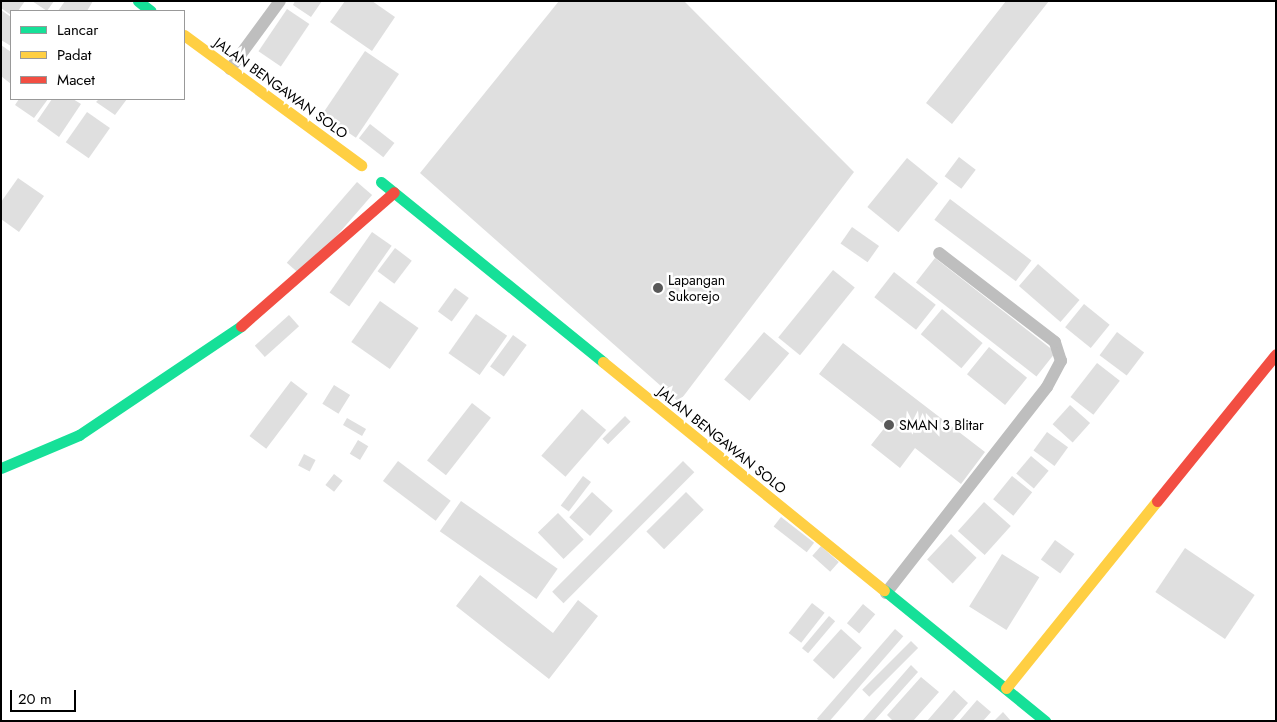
<!DOCTYPE html>
<html>
<head>
<meta charset="utf-8">
<style>
	body { margin:0 }
	#map { position:relative; width:1277px; height:722px; overflow:hidden; background:#fff; font-family:Jost,sans-serif }
	div>[style] { position:absolute }
	[style*='--x'] { left:calc(var(--x)*1px); top:calc(var(--y)*1px); width:calc(var(--w)*1px); rotate:calc(var(--a)*1deg) }
	.building>* { inset:0; background:#dfdfdf; transform-origin:0 0 }
	.lane>* { height:12px; margin:-6px; padding:0 6px; transform-origin:6px; border-radius:6px; background:#bebebe }
	.fast>* { height:11px; margin:-5.5px; padding:0 5.5px; transform-origin:5.5px; border-radius:5.5px; background:#16e098 }
	.slow>* { height:11px; margin:-5.5px; padding:0 5.5px; transform-origin:5.5px; border-radius:5.5px; background:#ffcf43 }
	.jam>* { height:11px; margin:-5.5px; padding:0 5.5px; transform-origin:5.5px; border-radius:5.5px; background:#f24e42 }
	.dots>* { width:14px; height:14px; translate:-50% -50%; box-sizing:border-box; border:2px solid #fff; border-radius:50% }
	span { translate:-50% -50%; white-space:nowrap; text-align:center; line-height:1.15; -webkit-text-stroke:5px #fff; paint-order:stroke }
	.street-label { font-size:14px; color:#000 }
	.poi-label { font-size:14px; color:#000 }
	.left { translate:0 -50%; text-align:left }
	.frame { position:absolute; inset:0; border:2px solid #000; pointer-events:none }
	.legend { position:absolute; left:10px; top:10px; width:175px; height:90px; box-sizing:border-box; background:#fff; border:1px solid #999; margin:0; padding:6px 9px; list-style:none; font-size:15px; color:#000 }
	.legend li { display:flex; align-items:center; gap:10px; height:25px }
	.legend b { width:25px; border:1px solid #999 }
	.scale { position:absolute; left:10px; top:690px; width:66px; height:22px; box-sizing:border-box; border:2px solid #000; border-top:0; padding-left:6px; font-size:15px; line-height:18px; white-space:nowrap; color:#000; -webkit-text-stroke:4px #fff; paint-order:stroke }
</style>
</head>
<body>
<div id="map">
	<div class="building">
		<div style="clip-path:polygon(1px 1px,25px 1px,18px 11px,11px 11px,11px 15px,1px 8px)"></div>
		<div style="clip-path:polygon(32px 1px,54px 1px,47px 11px)"></div>
		<div style="clip-path:polygon(65px 1px,93px 1px,87px 11px,58px 11px)"></div>
		<div style="clip-path:polygon(295px 1px,322px 1px,311px 17px,293px 5px)"></div>
		<div style="clip-path:polygon(345px 1px,372px 1px,395px 17px,372px 51px,330px 22px)"></div>
		<div style="clip-path:polygon(559px 1px,684px 1px,854px 172px,679px 402px,420px 173px)"></div>
		<div style="clip-path:polygon(1006px 1px,1049px 1px,952px 124px,926px 103px)"></div>
		<div style="left:287px;top:9px;width:27px;height:51px;rotate:34deg"></div>
		<div style="clip-path:polygon(1px 10px,11px 17px,11px 46px,1px 40px)"></div>
		<div style="clip-path:polygon(1px 45px,11px 52px,11px 84px,1px 76px)"></div>
		<div style="left:365px;top:51px;width:41px;height:77px;rotate:34deg"></div>
		<div style="clip-path:polygon(19px 99px,48px 99px,34px 118px,15px 105px)"></div>
		<div style="clip-path:polygon(52px 99px,73px 99px,81px 104px,59px 137px,37px 121px)"></div>
		<div style="clip-path:polygon(99px 99px,127px 99px,115px 115px,96px 102px)"></div>
		<div style="left:87px;top:112px;width:28px;height:37px;rotate:35deg"></div>
		<div style="left:370px;top:124px;width:31px;height:18px;rotate:38deg"></div>
		<div style="left:959px;top:157px;width:21px;height:24px;rotate:37deg"></div>
		<div style="left:907px;top:158px;width:40px;height:63px;rotate:39deg"></div>
		<div style="clip-path:polygon(18px 178px,44px 196px,19px 232px,1px 219px,1px 202px)"></div>
		<div style="left:357px;top:182px;width:20px;height:107px;rotate:41deg"></div>
		<div style="left:950px;top:199px;width:102px;height:26px;rotate:37deg"></div>
		<div style="left:852px;top:227px;width:33px;height:20px;rotate:35deg"></div>
		<div style="left:372px;top:232px;width:24px;height:74px;rotate:35deg"></div>
		<div style="left:395px;top:248px;width:21px;height:29px;rotate:37deg"></div>
		<div style="left:935px;top:258px;width:153px;height:31px;rotate:38deg"></div>
		<div style="left:1038px;top:264px;width:55px;height:29px;rotate:41deg"></div>
		<div style="left:833px;top:270px;width:28px;height:87px;rotate:39deg"></div>
		<div style="left:894px;top:272px;width:53px;height:32px;rotate:38deg"></div>
		<div style="left:455px;top:288px;width:17px;height:29px;rotate:36deg"></div>
		<div style="left:380px;top:301px;width:47px;height:50px;rotate:35deg"></div>
		<div style="left:1084px;top:304px;width:33px;height:30px;rotate:39deg"></div>
		<div style="left:942px;top:309px;width:53px;height:33px;rotate:40deg"></div>
		<div style="left:476px;top:314px;width:38px;height:48px;rotate:35deg"></div>
		<div style="left:289px;top:315px;width:15px;height:46px;rotate:48deg"></div>
		<div style="left:764px;top:332px;width:33px;height:62px;rotate:40deg"></div>
		<div style="left:1117px;top:332px;width:34px;height:29px;rotate:37deg"></div>
		<div style="left:513px;top:335px;width:17px;height:39px;rotate:36deg"></div>
		<div style="clip-path:polygon(843px 343px,985px 452px,961px 484px,915px 448px,900px 468px,871px 445px,886px 426px,819px 374px)"></div>
		<div style="left:989px;top:347px;width:49px;height:35px;rotate:39deg"></div>
		<div style="left:1097px;top:363px;width:29px;height:43px;rotate:38deg"></div>
		<div style="left:291px;top:381px;width:21px;height:69px;rotate:37deg"></div>
		<div style="left:334px;top:385px;width:19px;height:22px;rotate:32deg"></div>
		<div style="left:472px;top:403px;width:24px;height:73px;rotate:38deg"></div>
		<div style="left:1070px;top:405px;width:27px;height:26px;rotate:42deg"></div>
		<div style="left:582px;top:409px;width:32px;height:62px;rotate:41deg"></div>
		<div style="left:625px;top:416px;width:8px;height:32px;rotate:45deg"></div>
		<div style="left:347px;top:418px;width:22px;height:8px;rotate:30deg"></div>
		<div style="left:1047px;top:432px;width:26px;height:23px;rotate:36deg"></div>
		<div style="left:358px;top:440px;width:12px;height:16px;rotate:31deg"></div>
		<div style="left:304px;top:454px;width:13px;height:13px;rotate:27deg"></div>
		<div style="left:1031px;top:456px;width:23px;height:23px;rotate:40deg"></div>
		<div style="left:398px;top:461px;width:66px;height:25px;rotate:37deg"></div>
		<div style="left:683px;top:461px;width:16px;height:185px;rotate:45deg"></div>
		<div style="left:334px;top:474px;width:11px;height:14px;rotate:38deg"></div>
		<div style="left:583px;top:476px;width:10px;height:37px;rotate:37deg"></div>
		<div style="left:1012px;top:476px;width:26px;height:30px;rotate:39deg"></div>
		<div style="left:592px;top:492px;width:28px;height:34px;rotate:42deg"></div>
		<div style="left:686px;top:492px;width:25px;height:56px;rotate:45deg"></div>
		<div style="left:461px;top:501px;width:118px;height:37px;rotate:35deg"></div>
		<div style="left:984px;top:502px;width:36px;height:39px;rotate:42deg"></div>
		<div style="left:558px;top:513px;width:37px;height:28px;rotate:46deg"></div>
		<div style="left:781px;top:517px;width:42px;height:12px;rotate:38deg"></div>
		<div style="left:951px;top:534px;width:35px;height:35px;rotate:43deg"></div>
		<div style="left:1055px;top:540px;width:24px;height:24px;rotate:36deg"></div>
		<div style="left:821px;top:546px;width:24px;height:13px;rotate:42deg"></div>
		<div style="left:1185px;top:548px;width:84px;height:53px;rotate:34deg"></div>
		<div style="left:1002px;top:554px;width:44px;height:62px;rotate:32deg"></div>
		<div style="clip-path:polygon(480px 575px,553px 633px,578px 600px,598px 616px,549px 679px,456px 606px)"></div>
		<div style="left:812px;top:603px;width:16px;height:38px;rotate:38deg"></div>
		<div style="left:863px;top:604px;width:16px;height:25px;rotate:40deg"></div>
		<div style="left:829px;top:616px;width:8px;height:42px;rotate:40deg"></div>
		<div style="left:841px;top:629px;width:28px;height:42px;rotate:42deg"></div>
		<div style="left:895px;top:629px;width:11px;height:119px;rotate:41deg"></div>
		<div style="left:911px;top:641px;width:10px;height:69px;rotate:45deg"></div>
		<div style="clip-path:polygon(911px 665px,918px 672px,874px 721px,862px 721px)"></div>
		<div style="clip-path:polygon(921px 677px,939px 692px,913px 721px,893px 721px,887px 715px)"></div>
		<div style="clip-path:polygon(954px 690px,968px 703px,952px 721px,927px 721px)"></div>
		<div style="clip-path:polygon(977px 700px,991px 712px,983px 721px,959px 721px)"></div>
		<div style="clip-path:polygon(1003px 712px,1011px 721px,994px 721px)"></div>
	</div>
	<div class="lane">
		<div style="--x:230;--y:69;--w:84;--a:-53.7"></div>
		<div style="--x:886;--y:593;--w:261;--a:-52"></div>
		<div style="--x:1047;--y:387;--w:30;--a:-62"></div>
		<div style="--x:1061;--y:361;--w:20;--a:-108"></div>
		<div style="--x:1055;--y:342;--w:146;--a:-142.5"></div>
	</div>
	<div class="fast">
		<div style="--x:138;--y:1;--w:16;--a:38"></div>
		<div style="--x:381;--y:182;--w:286;--a:39"></div>
		<div style="--x:1;--y:468;--w:85;--a:-22.9"></div>
		<div style="--x:79;--y:435;--w:195;--a:-33.9"></div>
		<div style="--x:884;--y:590;--w:208;--a:39.1"></div>
	</div>
	<div class="slow">
		<div style="--x:184;--y:35;--w:220;--a:36.3"></div>
		<div style="--x:603;--y:362;--w:362;--a:39.1"></div>
		<div style="--x:1006;--y:688;--w:240;--a:-51.1"></div>
	</div>
	<div class="jam">
		<div style="--x:241;--y:326;--w:203;--a:-41.2"></div>
		<div style="--x:1157;--y:501;--w:189;--a:-51"></div>
	</div>
	<div class="dots">
		<div style="left:658px;top:288px;background:#595959"></div>
		<div style="left:889px;top:425px;background:#595959"></div>
	</div>
	<div class="street-label">
		<span style="left:281px;top:88px;rotate:36deg">JALAN BENGAWAN SOLO</span>
		<span style="left:722px;top:440px;rotate:39deg">JALAN BENGAWAN SOLO</span>
	</div>
	<div class="poi-label">
		<span class="left" style="left:668px;top:288px">Lapangan<br>Sukorejo</span>
		<span class="left" style="left:899px;top:425px">SMAN 3 Blitar</span>
	</div>
	<div class="frame"></div>
	<ul class="legend">
	<li><b style="height:6px;background:#16e098"></b>Lancar</li>
	<li><b style="height:6px;background:#ffcf43"></b>Padat</li>
	<li><b style="height:6px;background:#f24e42"></b>Macet</li>
	</ul>
	<div class="scale">20 m</div>
</div>
</body>
</html>
